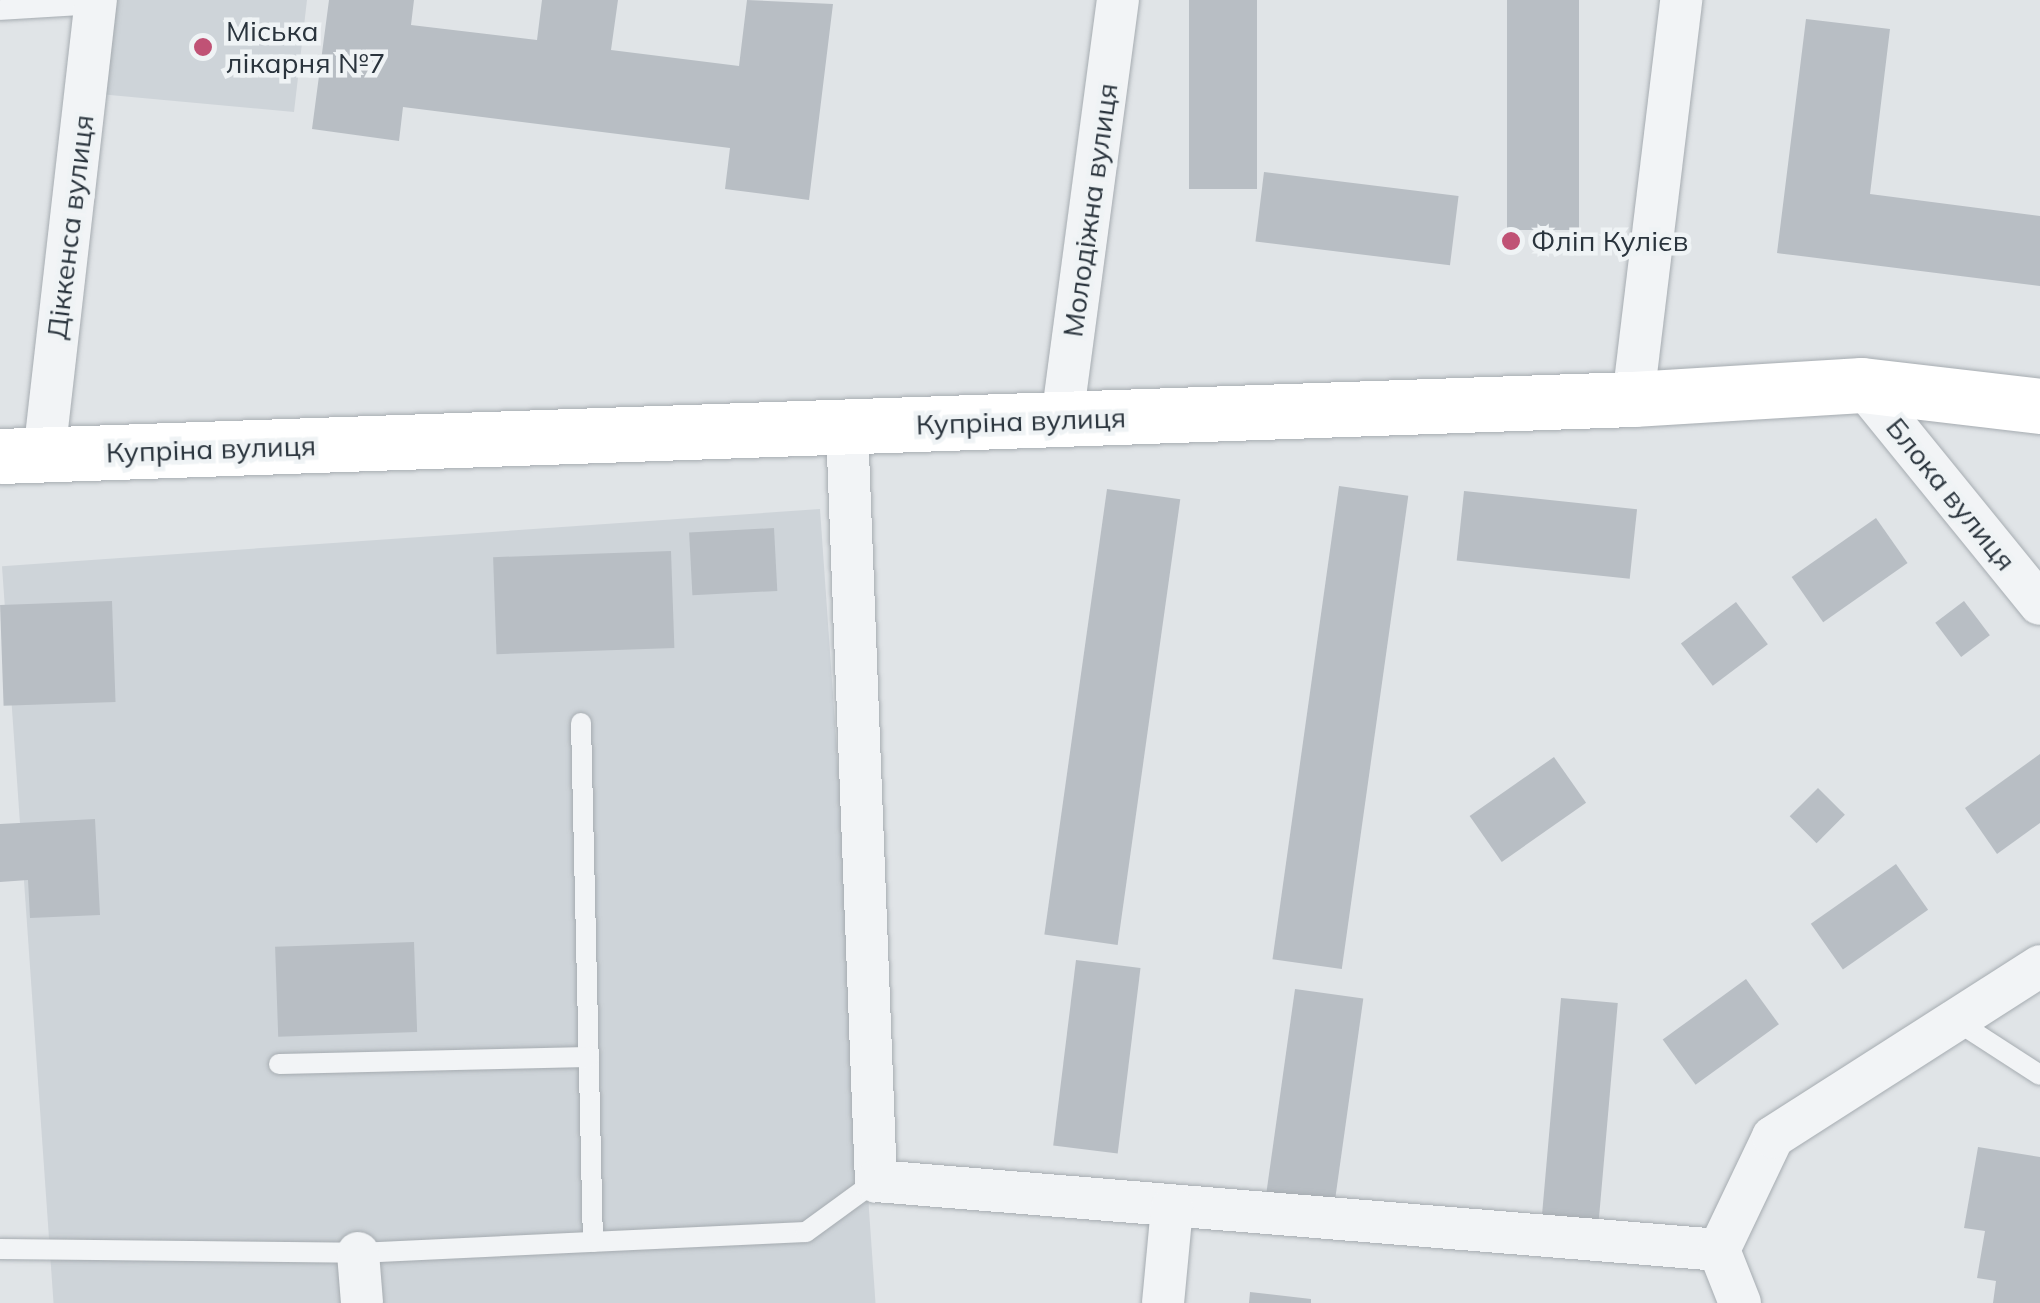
<!DOCTYPE html>
<html>
<head>
<meta charset="utf-8">
<style>
	body { margin:0 }
	#map { position:relative; width:2040px; height:1303px; overflow:hidden; background:#e0e4e7; font-family:Mulish,sans-serif }
	div>[style] { position:absolute }
	[style*='--x'] { left:calc(var(--x)*1px); top:calc(var(--y)*1px); width:calc(var(--w)*1px); rotate:calc(var(--a)*1deg) }
	.built>* { inset:0; background:#ced4d9; transform-origin:0 0 }
	.building>* { inset:0; background:#b8bec4; transform-origin:0 0 }
	.roads { filter:drop-shadow(0 0 2px #a6acb1) drop-shadow(0 0 2px #a6acb1) }
	.service>* { height:20px; margin:-10px; padding:0 10px; transform-origin:10px; border-radius:10px; background:#f2f4f6 }
	.minor>* { height:42px; margin:-21px; padding:0 21px; transform-origin:21px; border-radius:21px; background:#f2f4f6 }
	.secondary>* { height:55px; margin:-27.5px; padding:0 27.5px; transform-origin:27.5px; border-radius:27.5px; background:#fff }
	.dots>* { width:28px; height:28px; translate:-50% -50%; box-sizing:border-box; border:5px solid #eff3f5; border-radius:50% }
	span { translate:-50% -50%; white-space:nowrap; text-align:center; line-height:1.15; -webkit-text-stroke:9px #eff3f5; paint-order:stroke }
	.poi-label { font-size:28px; color:#2a343d }
	.left { translate:0 -50%; text-align:left }
	.street-label { font-size:28px; color:#2a343d }
</style>
</head>
<body>
<div id="map">
	<div class="built">
		<div style="clip-path:polygon(111px 0,307px 0,294px 112px,99px 94px)"></div>
		<div style="left:820px;top:509px;width:796px;height:820px;rotate:86deg"></div>
	</div>
	<div class="building">
		<div style="clip-path:polygon(329px 0,414px 0,411px 25px,537px 40px,542px 0,618px 0,611px 50px,739px 66px,747px 0,833px 4px,809px 200px,725px 189px,730px 148px,403px 107px,399px 141px,312px 129px)"></div>
		<div style="left:1189px;top:0;width:68px;height:189px"></div>
		<div style="left:1507px;top:0;width:72px;height:230px"></div>
		<div style="clip-path:polygon(1806px 19px,1890px 29px,1870px 194px,2040px 216px,2040px 286px,1777px 253px)"></div>
		<div style="left:1264px;top:172px;width:196px;height:70px;rotate:7deg"></div>
		<div style="left:1339px;top:486px;width:70px;height:478px;rotate:8deg"></div>
		<div style="left:1107px;top:489px;width:74px;height:450px;rotate:8deg"></div>
		<div style="left:1464px;top:491px;width:174px;height:70px;rotate:6deg"></div>
		<div style="left:1876px;top:518px;width:55px;height:103px;rotate:55deg"></div>
		<div style="left:774px;top:528px;width:63px;height:85px;rotate:87deg"></div>
		<div style="left:671px;top:551px;width:97px;height:178px;rotate:88deg"></div>
		<div style="left:112px;top:601px;width:101px;height:112px;rotate:88deg"></div>
		<div style="left:1964px;top:601px;width:43px;height:36px;rotate:53deg"></div>
		<div style="left:1736px;top:602px;width:53px;height:69px;rotate:53deg"></div>
		<div style="clip-path:polygon(2040px 754px,2040px 823px,1997px 854px,1965px 808px)"></div>
		<div style="left:1554px;top:757px;width:56px;height:103px;rotate:55deg"></div>
		<div style="left:1818px;top:788px;width:38px;height:40px;rotate:45deg"></div>
		<div style="clip-path:polygon(95px 819px,100px 915px,30px 918px,28px 880px,0 882px,0 824px)"></div>
		<div style="left:1896px;top:864px;width:56px;height:104px;rotate:55deg"></div>
		<div style="left:414px;top:942px;width:90px;height:139px;rotate:88deg"></div>
		<div style="left:1076px;top:960px;width:65px;height:187px;rotate:7deg"></div>
		<div style="left:1746px;top:979px;width:56px;height:103px;rotate:54deg"></div>
		<div style="left:1295px;top:989px;width:69px;height:214px;rotate:8deg"></div>
		<div style="left:1561px;top:998px;width:57px;height:232px;rotate:5deg"></div>
		<div style="clip-path:polygon(1978px 1147px,2040px 1157px,2040px 1303px,1993px 1303px,1996px 1281px,1977px 1278px,1985px 1231px,1964px 1228px)"></div>
		<div style="clip-path:polygon(1250px 1292px,1311px 1299px,1311px 1303px,1249px 1303px)"></div>
	</div>
	<div class="roads">
		<div class="service">
			<div style="--x:0;--y:10;--w:95;--a:-3.6"></div>
			<div style="--x:581;--y:723;--w:519;--a:88.68"></div>
			<div style="--x:1955;--y:1020;--w:101;--a:32.9"></div>
			<div style="--x:279;--y:1064;--w:310;--a:-1.3"></div>
			<div style="--x:0;--y:1249;--w:358;--a:0.6"></div>
			<div style="--x:358;--y:1253;--w:448;--a:-2.7"></div>
			<div style="--x:806;--y:1232;--w:87;--a:-36.1"></div>
		</div>
		<div class="minor">
			<div style="--x:1862;--y:385;--w:282;--a:50.9"></div>
			<div style="--x:1633;--y:399;--w:402;--a:-83.1"></div>
			<div style="--x:1062;--y:419;--w:423;--a:-82.4"></div>
			<div style="--x:847;--y:427;--w:755;--a:87.8"></div>
			<div style="--x:876;--y:1181;--w:846;--a:4.68"></div>
			<div style="--x:44;--y:455;--w:458;--a:-83.5"></div>
			<div style="--x:1719;--y:1250;--w:125;--a:-64.5"></div>
			<div style="--x:1773;--y:1137;--w:317;--a:-32.6"></div>
			<div style="--x:1719;--y:1250;--w:57;--a:68.4"></div>
			<div style="--x:358;--y:1253;--w:50;--a:85.4"></div>
			<div style="--x:1163;--y:1303;--w:96;--a:-84.6"></div>
		</div>
		<div class="secondary">
			<div style="--x:0;--y:456;--w:1634;--a:-2"></div>
			<div style="--x:1633;--y:399;--w:229;--a:-3.5"></div>
			<div style="--x:1862;--y:385;--w:179;--a:6.7"></div>
		</div>
	</div>
	<div class="dots">
		<div style="left:203px;top:47px;background:#c05275"></div>
		<div style="left:1511px;top:241px;background:#c05275"></div>
	</div>
	<div class="poi-label">
		<span class="left" style="left:226px;top:47px">Міська<br>лікарня №7</span>
		<span class="left" style="left:1531px;top:241px">Фліп Кулієв</span>
	</div>
	<div class="street-label">
		<span style="left:1090px;top:210px;rotate:-82deg">Молодіжна вулиця</span>
		<span style="left:70px;top:227px;rotate:-83deg">Діккенса вулиця</span>
		<span style="left:1021px;top:421px;rotate:-2deg">Купріна вулиця</span>
		<span style="left:211px;top:449px;rotate:-2deg">Купріна вулиця</span>
		<span style="left:1951px;top:494px;rotate:51deg">Блока вулиця</span>
	</div>
</div>
</body>
</html>
